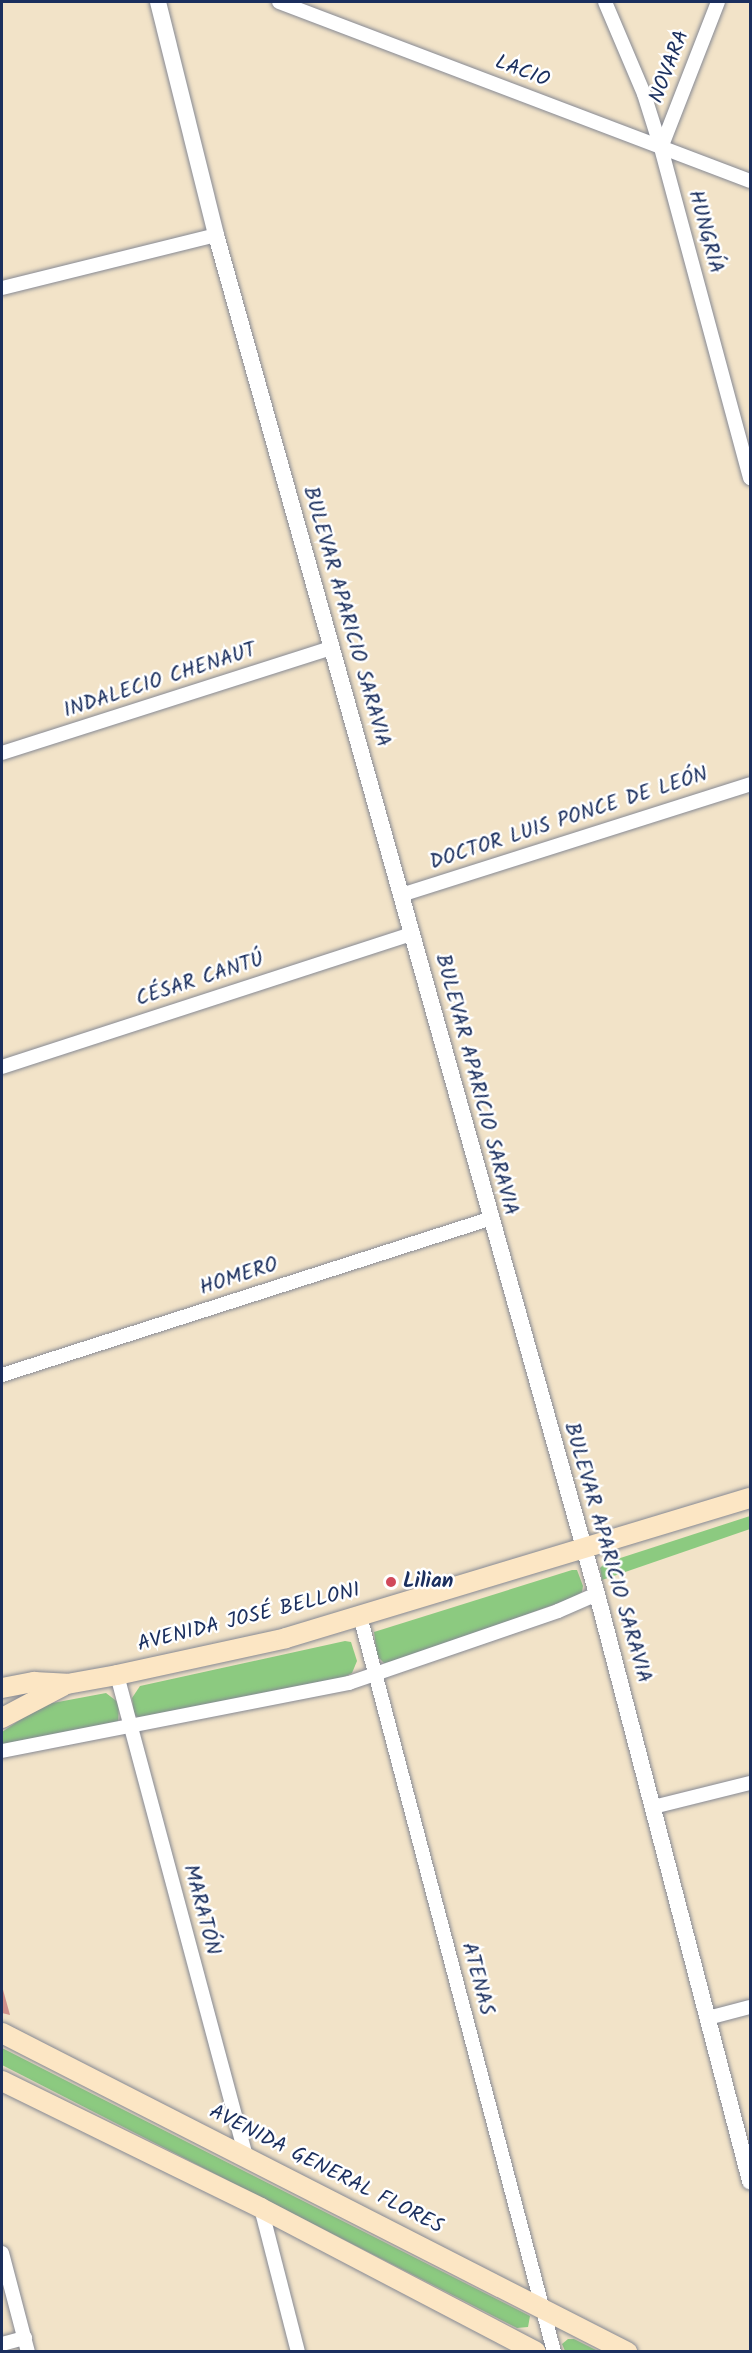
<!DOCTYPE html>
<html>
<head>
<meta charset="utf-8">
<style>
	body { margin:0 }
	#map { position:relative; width:752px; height:2353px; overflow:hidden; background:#f2e3c8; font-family:Kalam,sans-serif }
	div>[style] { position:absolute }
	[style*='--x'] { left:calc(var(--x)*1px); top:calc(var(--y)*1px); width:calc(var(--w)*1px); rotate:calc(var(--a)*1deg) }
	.green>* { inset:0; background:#8cca80 }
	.building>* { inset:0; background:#d2948e }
	.roads { filter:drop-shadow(0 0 2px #868993) drop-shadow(0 0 2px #868993) }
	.minor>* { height:14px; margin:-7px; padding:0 7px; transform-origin:7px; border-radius:7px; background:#fff }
	.tertiary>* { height:16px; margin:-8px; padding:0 8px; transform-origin:8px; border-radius:8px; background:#fff }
	.secondary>* { height:20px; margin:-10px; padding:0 10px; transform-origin:10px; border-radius:10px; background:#fce6c4 }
	.dots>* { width:16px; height:16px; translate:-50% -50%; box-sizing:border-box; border:3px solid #fff; border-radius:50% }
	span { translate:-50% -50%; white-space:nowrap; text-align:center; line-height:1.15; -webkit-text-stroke:5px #fff; paint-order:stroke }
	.street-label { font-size:21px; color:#1b2f5e }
	.poi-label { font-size:21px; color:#1b2f5e; font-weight:700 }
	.left { translate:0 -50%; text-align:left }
	.frame { position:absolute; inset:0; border:3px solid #1b2f5e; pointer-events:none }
</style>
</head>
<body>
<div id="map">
	<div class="green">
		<div style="clip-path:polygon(750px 1516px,750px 1529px,602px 1580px,600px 1568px,605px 1563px)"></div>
		<div style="clip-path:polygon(572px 1570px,577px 1570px,583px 1586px,582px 1592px,572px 1598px,398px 1661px,384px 1663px,377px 1656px,374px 1632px)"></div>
		<div style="clip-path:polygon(345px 1641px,351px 1642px,357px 1661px,352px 1673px,342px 1678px,139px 1718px,134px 1714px,132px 1698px,140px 1686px)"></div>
		<div style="clip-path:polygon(106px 1693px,119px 1703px,118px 1725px,2px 1746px,2px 1732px,42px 1705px)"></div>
		<div style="clip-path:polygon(2px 2048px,530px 2316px,528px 2327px,517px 2328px,2px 2065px)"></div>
		<div style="clip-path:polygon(568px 2339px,574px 2339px,598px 2351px,565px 2351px,562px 2344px)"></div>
	</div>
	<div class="building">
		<div style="clip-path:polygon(2px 1986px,10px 2015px,2px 2013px)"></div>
	</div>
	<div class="roads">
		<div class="minor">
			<div style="--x:279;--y:2;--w:504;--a:20.81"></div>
			<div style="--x:605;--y:2;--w:100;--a:67"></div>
			<div style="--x:644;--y:94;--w:57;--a:72.5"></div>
			<div style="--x:661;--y:148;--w:342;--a:74.9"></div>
			<div style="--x:661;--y:148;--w:157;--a:-68.7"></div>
			<div style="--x:2;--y:288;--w:220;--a:-13.9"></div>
			<div style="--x:2;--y:753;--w:345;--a:-17.7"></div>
			<div style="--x:401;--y:895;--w:366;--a:-17.6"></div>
			<div style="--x:2;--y:1067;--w:431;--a:-18"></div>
			<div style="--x:2;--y:1375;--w:511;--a:-17.76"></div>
			<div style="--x:360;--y:1616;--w:761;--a:75.23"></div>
			<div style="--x:117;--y:1675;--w:496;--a:75"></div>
			<div style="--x:2;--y:1751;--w:354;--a:-11.1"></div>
			<div style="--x:349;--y:1683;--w:221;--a:-19"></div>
			<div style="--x:558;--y:1611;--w:43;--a:-23.6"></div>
			<div style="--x:653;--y:1807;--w:100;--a:-13.9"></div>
			<div style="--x:708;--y:2018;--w:43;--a:-14.7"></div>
			<div style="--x:261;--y:2208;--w:149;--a:75.6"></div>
			<div style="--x:2;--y:2253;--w:102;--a:75.3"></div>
			<div style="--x:2;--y:2344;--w:24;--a:-15"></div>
		</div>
		<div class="tertiary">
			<div style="--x:158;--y:2;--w:240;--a:76"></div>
			<div style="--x:216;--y:235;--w:1411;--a:74.34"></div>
			<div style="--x:597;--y:1594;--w:607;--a:75.39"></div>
		</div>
		<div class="secondary">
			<div style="--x:2;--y:1688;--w:33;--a:-11"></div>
			<div style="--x:34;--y:1682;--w:33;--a:3"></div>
			<div style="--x:67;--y:1684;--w:51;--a:-10.2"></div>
			<div style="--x:117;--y:1675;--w:173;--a:-12.3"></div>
			<div style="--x:286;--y:1638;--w:485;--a:-16.8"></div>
			<div style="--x:2;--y:1718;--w:69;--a:-27.7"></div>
			<div style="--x:2;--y:2033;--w:702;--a:27.04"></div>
			<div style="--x:2;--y:2081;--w:288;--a:26.1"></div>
			<div style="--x:261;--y:2208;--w:310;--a:27.6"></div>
		</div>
	</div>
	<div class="dots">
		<div style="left:391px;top:1582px;background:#d1495b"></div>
	</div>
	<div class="street-label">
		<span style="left:670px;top:67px;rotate:-69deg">NOVARA</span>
		<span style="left:522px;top:72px;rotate:21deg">LACIO</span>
		<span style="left:705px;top:232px;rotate:75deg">HUNGRÍA</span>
		<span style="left:346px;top:617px;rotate:74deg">BULEVAR APARICIO SARAVIA</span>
		<span style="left:160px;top:681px;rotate:-18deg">INDALECIO CHENAUT</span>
		<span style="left:569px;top:819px;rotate:-18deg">DOCTOR LUIS PONCE DE LEÓN</span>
		<span style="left:200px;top:980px;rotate:-18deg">CÉSAR CANTÚ</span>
		<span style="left:476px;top:1085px;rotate:75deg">BULEVAR APARICIO SARAVIA</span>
		<span style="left:239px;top:1277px;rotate:-18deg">HOMERO</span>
		<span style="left:607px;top:1553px;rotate:74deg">BULEVAR APARICIO SARAVIA</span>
		<span style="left:249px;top:1618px;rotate:-14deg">AVENIDA JOSÉ BELLONI</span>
		<span style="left:201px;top:1910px;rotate:75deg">MARATÓN</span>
		<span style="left:477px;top:1979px;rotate:75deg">ATENAS</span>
		<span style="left:326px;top:2170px;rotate:27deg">AVENIDA GENERAL FLORES</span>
	</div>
	<div class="poi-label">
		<span class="left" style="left:403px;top:1582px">Lilian</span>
	</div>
	<div class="frame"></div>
</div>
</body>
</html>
